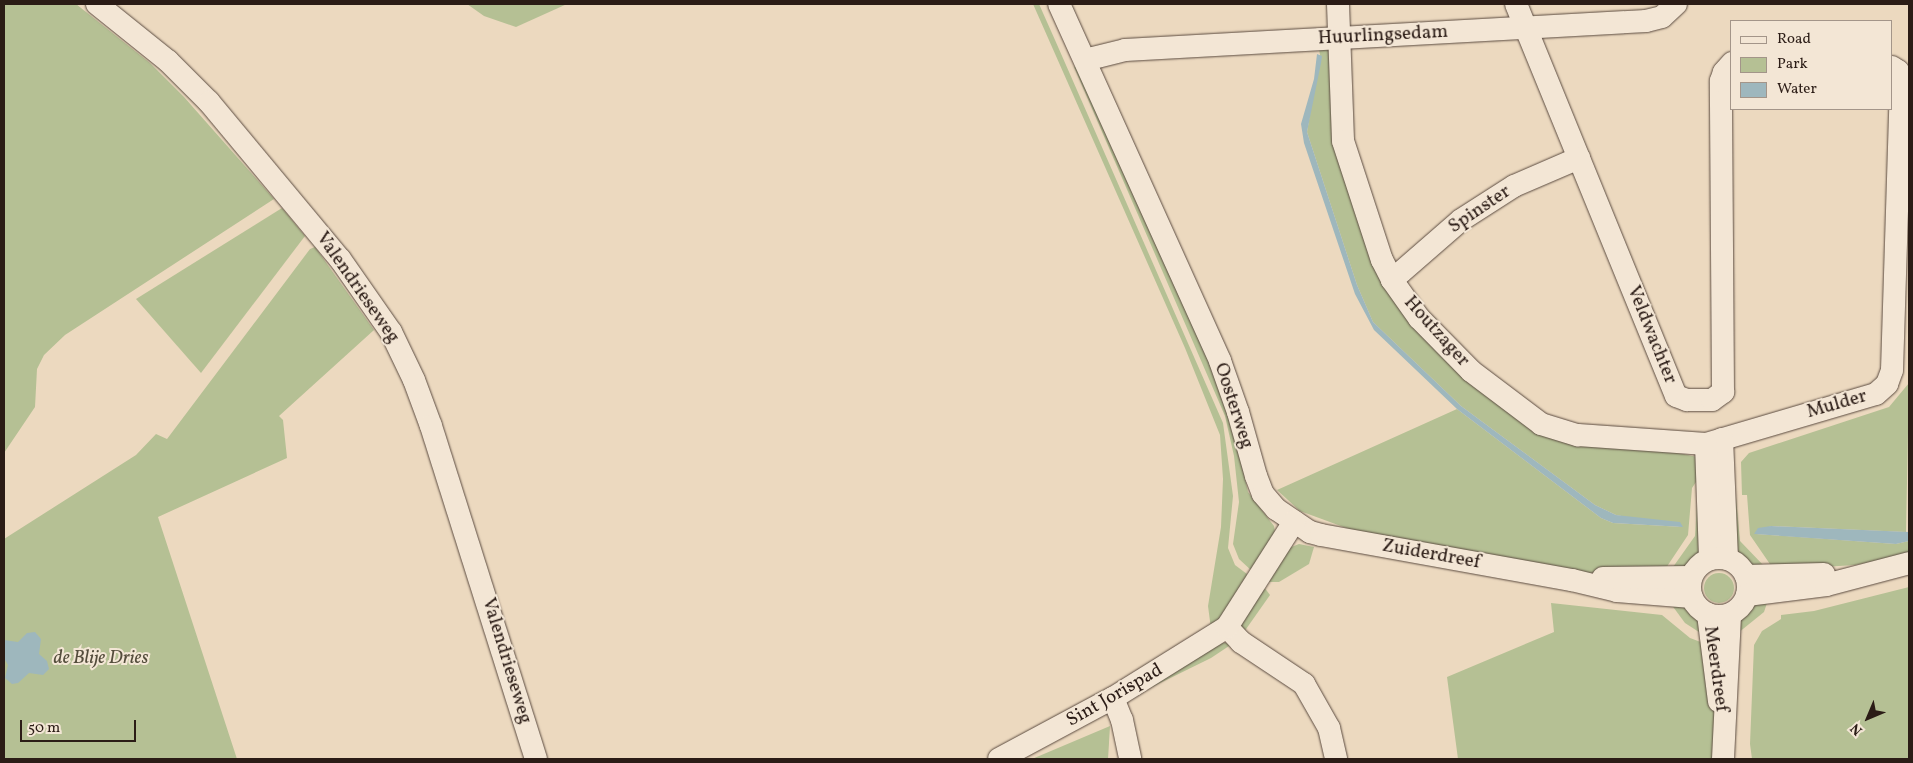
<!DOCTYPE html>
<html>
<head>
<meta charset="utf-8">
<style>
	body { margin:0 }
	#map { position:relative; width:1913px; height:763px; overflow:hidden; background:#ecd9bf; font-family:Vollkorn,serif }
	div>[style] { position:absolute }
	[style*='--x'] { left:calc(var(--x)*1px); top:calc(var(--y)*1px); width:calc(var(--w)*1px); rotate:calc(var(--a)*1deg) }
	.green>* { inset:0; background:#b5c094 }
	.round { border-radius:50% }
	.water>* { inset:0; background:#9eb7bd }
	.roads { filter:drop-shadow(0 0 1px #5b4b40) drop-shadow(0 0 1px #5b4b40) }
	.minor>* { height:22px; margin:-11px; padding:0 11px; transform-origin:11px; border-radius:11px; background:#f3e6d5 }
	.minor>.ring { margin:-11px; padding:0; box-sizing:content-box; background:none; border:22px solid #f3e6d5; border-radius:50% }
	span { translate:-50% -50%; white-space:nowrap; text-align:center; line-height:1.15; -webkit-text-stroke:4px #f3e6d5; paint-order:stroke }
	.street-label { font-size:19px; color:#2b1c16 }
	.park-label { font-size:19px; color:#544d3c; font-style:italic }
	.frame { position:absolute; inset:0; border:5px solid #2b1c16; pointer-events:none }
	.legend { position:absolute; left:1730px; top:20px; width:162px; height:90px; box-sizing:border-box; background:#f3e6d5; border:1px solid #a39589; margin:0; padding:6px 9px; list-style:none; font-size:15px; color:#2b1c16 }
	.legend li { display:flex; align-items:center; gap:10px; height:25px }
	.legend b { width:25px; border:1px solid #a39589 }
	.north { position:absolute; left:1843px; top:693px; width:50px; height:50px; -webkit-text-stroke:4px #f3e6d5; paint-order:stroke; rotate:225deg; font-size:14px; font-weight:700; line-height:20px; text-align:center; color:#2b1c16 }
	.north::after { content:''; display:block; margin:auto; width:18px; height:22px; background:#2b1c16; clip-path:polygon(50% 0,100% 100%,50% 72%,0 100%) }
	.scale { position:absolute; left:20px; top:720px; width:116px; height:22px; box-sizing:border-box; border:2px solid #2b1c16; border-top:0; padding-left:6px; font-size:15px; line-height:18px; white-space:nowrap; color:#2b1c16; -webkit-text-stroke:4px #f3e6d5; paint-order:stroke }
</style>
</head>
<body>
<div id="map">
	<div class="green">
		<div style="clip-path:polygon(4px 4px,76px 4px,150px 63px,184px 97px,274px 199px,65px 335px,44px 355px,37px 369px,35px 407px,4px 453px)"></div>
		<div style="clip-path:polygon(467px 4px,567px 4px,516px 27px,484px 16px)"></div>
		<div style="clip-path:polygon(1033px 4px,1039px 4px,1055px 40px,1223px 423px,1233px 496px,1228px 548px,1235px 565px,1251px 577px,1230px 609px,1211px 629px,1208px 606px,1221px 527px,1223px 479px,1220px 435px,1185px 348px)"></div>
		<div style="clip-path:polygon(1318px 44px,1328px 45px,1374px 253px,1519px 418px,1697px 457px,1700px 476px,1692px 488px,1688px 535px,1664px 571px,1589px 573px,1349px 529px,1300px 511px,1277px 490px,1457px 409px,1601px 518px,1613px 523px,1683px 527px,1616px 515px,1595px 505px,1461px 406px,1373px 322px,1357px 285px,1307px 132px,1320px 55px)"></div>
		<div style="clip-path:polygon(1080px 64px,1160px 242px,1232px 420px,1248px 492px,1274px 526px,1275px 532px,1253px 572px,1239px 559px,1233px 544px,1239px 502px,1234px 456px,1225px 416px,1074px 67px)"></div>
		<div style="clip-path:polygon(282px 208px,305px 236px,201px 373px,136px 299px)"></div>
		<div style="clip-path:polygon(315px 247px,374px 330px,279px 416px,283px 420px,287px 458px,158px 517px,237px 759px,4px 759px,4px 539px,136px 455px,156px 434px,167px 439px,310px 249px)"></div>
		<div style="clip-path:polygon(1909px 383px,1906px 532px,1771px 526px,1756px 534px,1896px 544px,1909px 541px,1909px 555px,1855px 565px,1774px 570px,1750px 535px,1747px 495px,1742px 495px,1741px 462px,1749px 453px,1889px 407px)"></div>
		<div style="clip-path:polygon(1698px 489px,1700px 554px,1688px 566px,1673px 567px,1695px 536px)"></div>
		<div style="clip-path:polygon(1736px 497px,1740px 541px,1765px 567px,1750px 566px,1737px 553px)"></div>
		<div style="clip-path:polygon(1299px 544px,1314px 547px,1309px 564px,1279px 582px,1269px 582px,1289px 548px)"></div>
		<div class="round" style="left:1704px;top:573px;width:30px;height:30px"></div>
		<div style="clip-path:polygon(1264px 587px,1270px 595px,1244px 632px,1239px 623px)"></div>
		<div style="clip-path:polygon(1909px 587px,1909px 759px,1752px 759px,1750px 744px,1754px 645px,1762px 631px,1781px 619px,1781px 615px,1814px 611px)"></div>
		<div style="clip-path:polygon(1768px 600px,1764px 612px,1738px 633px,1739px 620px,1743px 616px,1757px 603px)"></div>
		<div style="clip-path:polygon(1551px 603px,1662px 615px,1690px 638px,1706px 644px,1716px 727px,1716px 759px,1458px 759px,1447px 677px,1554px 632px)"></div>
		<div style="clip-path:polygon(1671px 604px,1687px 607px,1700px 622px,1702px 634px,1685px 623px)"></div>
		<div style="clip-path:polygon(1219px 642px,1232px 644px,1211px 658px,1150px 688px)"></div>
		<div style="clip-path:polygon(1110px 726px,1108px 759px,1032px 759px)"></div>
	</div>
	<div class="water">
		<div style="clip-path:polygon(1317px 54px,1322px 56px,1321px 63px,1307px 132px,1357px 285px,1373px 322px,1461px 406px,1595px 505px,1616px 515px,1680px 522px,1683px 527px,1613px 523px,1601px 518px,1457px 409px,1374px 330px,1355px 294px,1304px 143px,1301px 124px,1314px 79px)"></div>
		<div style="clip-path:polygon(1771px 526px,1909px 532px,1909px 541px,1896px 544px,1754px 534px,1758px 528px)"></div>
		<div style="clip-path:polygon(35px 632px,41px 639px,39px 654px,47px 661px,49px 669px,43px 675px,29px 673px,18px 683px,12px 684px,5px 678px,8px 665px,4px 658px,4px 640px,18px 642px,27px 633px)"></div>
	</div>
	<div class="roads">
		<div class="minor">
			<div style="--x:97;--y:4;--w:91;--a:38.8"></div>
			<div style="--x:168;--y:61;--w:58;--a:45"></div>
			<div style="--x:209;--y:102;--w:204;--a:50.2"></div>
			<div style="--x:340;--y:259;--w:89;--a:55.1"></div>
			<div style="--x:391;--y:332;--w:53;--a:64.4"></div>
			<div style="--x:414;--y:380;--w:49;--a:69.7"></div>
			<div style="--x:431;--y:426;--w:349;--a:72.5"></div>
			<div style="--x:1059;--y:4;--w:392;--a:65.7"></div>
			<div style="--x:1220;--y:361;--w:54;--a:70.6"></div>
			<div style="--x:1238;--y:412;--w:66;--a:74.3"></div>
			<div style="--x:1256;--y:476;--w:19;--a:69"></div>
			<div style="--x:1263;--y:494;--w:20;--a:49"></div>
			<div style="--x:1276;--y:509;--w:41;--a:34.1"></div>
			<div style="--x:1310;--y:532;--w:11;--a:15"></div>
			<div style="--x:1321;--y:535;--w:255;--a:10.2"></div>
			<div style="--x:1572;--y:580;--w:46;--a:13.7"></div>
			<div style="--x:1617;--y:591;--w:75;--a:4.6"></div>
			<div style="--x:1338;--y:4;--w:137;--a:87.9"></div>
			<div style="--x:1343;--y:141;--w:125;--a:71.9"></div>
			<div style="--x:1382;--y:260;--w:22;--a:63"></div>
			<div style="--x:1392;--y:280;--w:47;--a:54.6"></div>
			<div style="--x:1419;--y:318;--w:74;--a:45.5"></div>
			<div style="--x:1471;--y:371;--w:88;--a:37.1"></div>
			<div style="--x:1541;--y:424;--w:39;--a:17"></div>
			<div style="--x:1578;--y:435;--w:128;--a:4"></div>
			<div style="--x:1706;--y:444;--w:177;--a:-16.4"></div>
			<div style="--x:1876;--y:394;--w:15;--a:-42"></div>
			<div style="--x:1887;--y:384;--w:15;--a:-70"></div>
			<div style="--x:1892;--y:370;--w:281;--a:-88.2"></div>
			<div style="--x:1901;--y:89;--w:8;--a:-14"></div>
			<div style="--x:1516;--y:4;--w:423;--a:67.8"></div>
			<div style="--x:1676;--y:396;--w:12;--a:20"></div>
			<div style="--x:1687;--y:400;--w:25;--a:0"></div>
			<div style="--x:1712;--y:400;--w:14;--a:-36"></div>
			<div style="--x:1723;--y:392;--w:311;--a:-90.4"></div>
			<div style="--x:1721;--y:81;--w:9;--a:-72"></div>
			<div style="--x:1724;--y:72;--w:12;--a:-48"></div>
			<div style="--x:1085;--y:60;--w:41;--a:-14"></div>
			<div style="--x:1125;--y:50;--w:522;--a:-3.19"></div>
			<div style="--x:1646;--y:21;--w:16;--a:-14"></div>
			<div style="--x:1662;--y:17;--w:19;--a:-43"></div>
			<div style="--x:1892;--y:67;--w:7;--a:34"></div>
			<div style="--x:1898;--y:71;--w:18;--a:81"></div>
			<div style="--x:1392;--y:280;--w:91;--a:-41"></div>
			<div style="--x:1461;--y:220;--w:63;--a:-32.7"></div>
			<div style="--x:1514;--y:186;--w:71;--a:-23.3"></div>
			<div style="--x:1722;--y:439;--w:120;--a:87.6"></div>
			<div style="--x:1706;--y:444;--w:115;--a:88"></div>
			<div class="ring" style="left:1690px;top:558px;width:36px;height:36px"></div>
			<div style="--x:1746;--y:576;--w:78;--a:-1.5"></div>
			<div style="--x:1603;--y:578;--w:88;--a:-0.7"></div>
			<div style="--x:1747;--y:595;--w:80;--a:-7.2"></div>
			<div style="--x:1826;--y:585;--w:86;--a:-14.8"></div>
			<div style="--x:1708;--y:614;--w:88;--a:82.8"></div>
			<div style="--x:1227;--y:627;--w:21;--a:47"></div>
			<div style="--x:1241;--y:642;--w:76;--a:33.7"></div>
			<div style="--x:1304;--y:684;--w:51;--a:60.4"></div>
			<div style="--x:1329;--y:728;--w:32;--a:77"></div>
			<div style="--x:1113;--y:698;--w:24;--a:68"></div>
			<div style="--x:1122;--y:720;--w:40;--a:78"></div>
			<div style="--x:999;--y:759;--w:129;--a:-28.2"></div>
			<div style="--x:1113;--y:698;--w:134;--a:-31.9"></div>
			<div style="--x:1227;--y:627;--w:125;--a:-57.5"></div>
			<div style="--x:1723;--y:759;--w:145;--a:-87.2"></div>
		</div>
	</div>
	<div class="street-label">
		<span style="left:1383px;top:36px;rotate:-3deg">Huurlingsedam</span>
		<span style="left:1480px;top:210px;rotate:-34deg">Spinster</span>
		<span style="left:357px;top:288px;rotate:55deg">Valendrieseweg</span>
		<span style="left:1436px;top:332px;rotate:48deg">Houtzager</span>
		<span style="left:1651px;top:335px;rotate:68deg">Veldwachter</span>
		<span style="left:1837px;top:405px;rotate:-16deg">Mulder</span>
		<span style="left:1233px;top:406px;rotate:72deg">Oosterweg</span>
		<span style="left:1431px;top:555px;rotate:10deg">Zuiderdreef</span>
		<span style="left:506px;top:661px;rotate:73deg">Valendrieseweg</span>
		<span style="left:1715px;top:669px;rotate:82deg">Meerdreef</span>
		<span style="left:1115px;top:696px;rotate:-30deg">Sint Jorispad</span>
	</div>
	<div class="park-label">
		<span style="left:101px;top:659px">de Blije Dries</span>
	</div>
	<div class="frame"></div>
	<ul class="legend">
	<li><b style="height:6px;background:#f3e6d5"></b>Road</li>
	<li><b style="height:14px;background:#b5c094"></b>Park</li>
	<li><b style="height:14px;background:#9eb7bd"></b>Water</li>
	</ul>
	<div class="north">N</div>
	<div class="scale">50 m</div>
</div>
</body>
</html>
